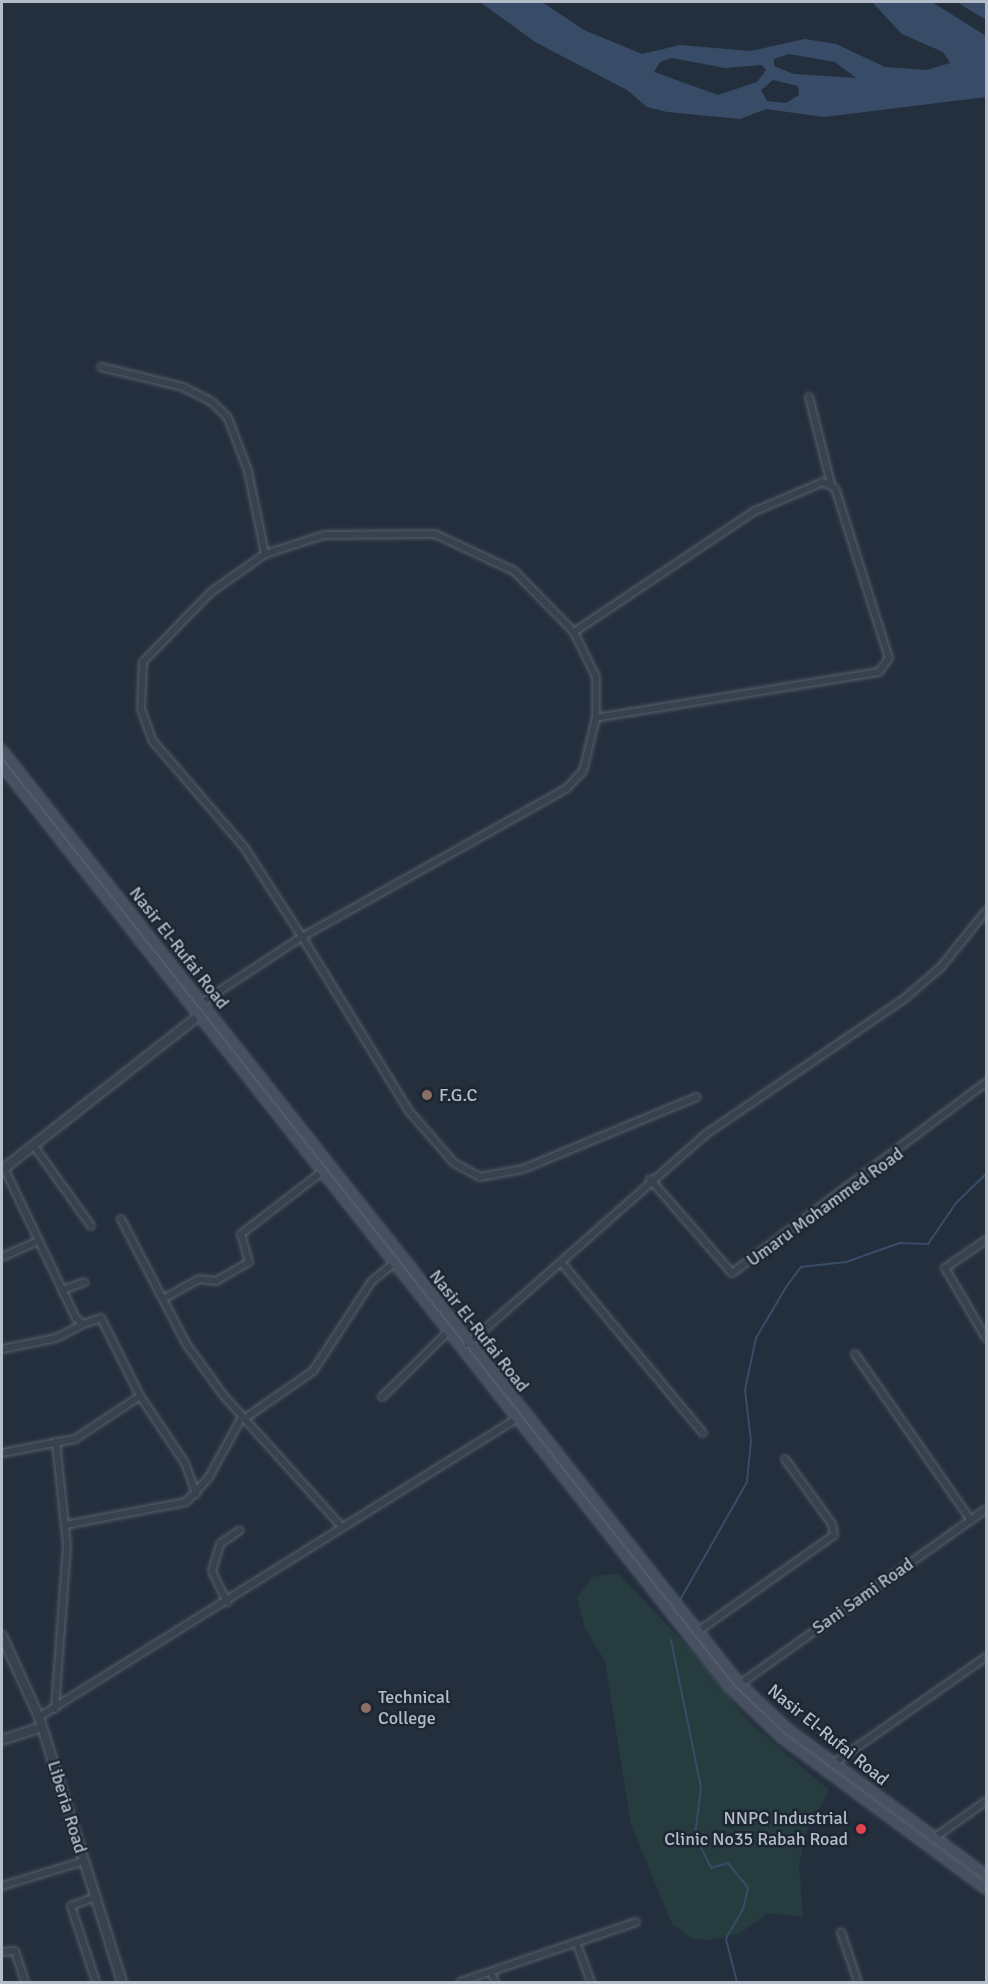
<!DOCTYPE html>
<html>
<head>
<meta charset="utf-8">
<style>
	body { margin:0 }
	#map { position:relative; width:988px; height:1984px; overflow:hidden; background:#242f3e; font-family:Signika,sans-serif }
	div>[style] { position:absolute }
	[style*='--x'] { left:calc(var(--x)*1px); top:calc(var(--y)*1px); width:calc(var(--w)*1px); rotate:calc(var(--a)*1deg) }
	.green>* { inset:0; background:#263c3f }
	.water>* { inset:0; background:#394c67 }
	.stream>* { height:2px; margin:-1px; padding:0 1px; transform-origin:1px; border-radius:1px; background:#394c67 }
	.roads { filter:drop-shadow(0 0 2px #565f6c) drop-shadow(0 0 2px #565f6c) }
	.minor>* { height:6px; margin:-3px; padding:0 3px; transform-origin:3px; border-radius:3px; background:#38414e }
	.tertiary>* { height:8px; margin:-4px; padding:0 4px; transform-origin:4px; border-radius:4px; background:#38414e }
	.secondary>* { height:8px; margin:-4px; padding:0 4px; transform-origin:4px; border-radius:4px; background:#465061 }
	.dots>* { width:16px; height:16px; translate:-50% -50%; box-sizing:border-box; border:3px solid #1d2633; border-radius:50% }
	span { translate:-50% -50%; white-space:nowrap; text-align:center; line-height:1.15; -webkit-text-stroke:5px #1d2633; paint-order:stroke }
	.street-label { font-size:18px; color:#b4bcc9 }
	.poi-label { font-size:18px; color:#b4bcc9 }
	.left { translate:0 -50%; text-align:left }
	.right { translate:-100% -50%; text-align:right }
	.frame { position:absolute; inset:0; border:3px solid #b4bcc9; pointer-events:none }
</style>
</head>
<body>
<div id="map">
	<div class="green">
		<div style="clip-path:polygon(618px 1573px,704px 1664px,748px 1721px,829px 1790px,806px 1833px,799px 1864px,803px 1917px,768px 1913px,739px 1934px,706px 1940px,691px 1938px,672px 1924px,631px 1825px,605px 1661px,585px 1629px,577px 1598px,592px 1577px)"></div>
	</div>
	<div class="water">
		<div style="clip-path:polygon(evenodd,480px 2px,542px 2px,584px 30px,642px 54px,680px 45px,750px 51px,805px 39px,836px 44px,885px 67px,927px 70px,950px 63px,943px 52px,902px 34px,872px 2px,932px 2px,986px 36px,986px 97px,824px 117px,766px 109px,740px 119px,667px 112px,647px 107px,627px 90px,535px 42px,480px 2px,789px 54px,835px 62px,856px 78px,794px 74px,774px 66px,774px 59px,789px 54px,480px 2px,672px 58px,725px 68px,762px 65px,766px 70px,757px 82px,718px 95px,654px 72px,660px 62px,672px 58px,480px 2px,773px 80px,798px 86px,799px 95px,786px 103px,767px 101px,761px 90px,773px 80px)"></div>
		<div style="clip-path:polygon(957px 2px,986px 2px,986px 19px,976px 14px)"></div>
	</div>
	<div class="stream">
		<div style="--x:680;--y:1600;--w:136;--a:-60.4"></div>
		<div style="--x:747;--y:1482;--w:41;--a:-84.4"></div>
		<div style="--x:751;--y:1441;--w:51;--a:-96.7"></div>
		<div style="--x:745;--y:1390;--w:53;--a:-78.1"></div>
		<div style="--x:756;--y:1338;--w:59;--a:-59.5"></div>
		<div style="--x:786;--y:1287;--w:25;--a:-53"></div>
		<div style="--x:801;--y:1267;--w:45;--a:-6.3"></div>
		<div style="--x:846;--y:1262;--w:57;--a:-19.4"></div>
		<div style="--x:900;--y:1243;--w:28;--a:2"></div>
		<div style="--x:928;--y:1244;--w:50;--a:-55.7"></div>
		<div style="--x:956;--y:1203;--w:42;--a:-44"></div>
		<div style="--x:671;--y:1640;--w:150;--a:78.5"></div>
		<div style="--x:701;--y:1787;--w:49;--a:97"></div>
		<div style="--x:695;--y:1836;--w:36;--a:63"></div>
		<div style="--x:711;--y:1868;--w:18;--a:-16"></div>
		<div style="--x:728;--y:1863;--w:32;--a:51"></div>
		<div style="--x:748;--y:1888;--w:22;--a:103"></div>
		<div style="--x:743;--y:1909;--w:34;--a:120"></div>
		<div style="--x:726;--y:1939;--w:44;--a:75.7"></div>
	</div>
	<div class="roads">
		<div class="minor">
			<div style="--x:101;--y:367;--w:84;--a:13.7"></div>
			<div style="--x:183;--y:387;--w:31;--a:27"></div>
			<div style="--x:211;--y:401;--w:24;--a:45"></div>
			<div style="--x:228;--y:418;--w:57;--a:69.3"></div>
			<div style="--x:248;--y:471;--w:85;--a:78.4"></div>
			<div style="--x:809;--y:397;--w:90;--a:75.8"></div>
			<div style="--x:574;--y:632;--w:218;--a:-33.8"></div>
			<div style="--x:755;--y:511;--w:74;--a:-23.1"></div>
			<div style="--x:823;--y:482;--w:13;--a:27"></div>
			<div style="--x:835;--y:488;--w:178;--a:72.4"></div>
			<div style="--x:889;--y:658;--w:17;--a:126"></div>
			<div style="--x:879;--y:672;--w:287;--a:170.8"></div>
			<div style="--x:201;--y:1003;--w:121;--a:-33.2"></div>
			<div style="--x:302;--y:937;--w:303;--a:-29.3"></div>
			<div style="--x:566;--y:789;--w:25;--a:-47"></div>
			<div style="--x:583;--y:771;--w:55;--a:-76.2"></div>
			<div style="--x:596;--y:718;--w:41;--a:-90"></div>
			<div style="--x:596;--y:677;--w:50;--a:-116.1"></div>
			<div style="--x:574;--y:632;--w:86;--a:-134.5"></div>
			<div style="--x:514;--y:571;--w:87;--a:-154.9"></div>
			<div style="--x:435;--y:534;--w:111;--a:179.5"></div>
			<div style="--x:324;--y:535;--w:62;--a:162.1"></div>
			<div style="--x:265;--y:554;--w:66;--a:144.9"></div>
			<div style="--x:211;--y:592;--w:98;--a:134.2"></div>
			<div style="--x:143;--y:662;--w:47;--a:92.4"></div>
			<div style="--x:141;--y:709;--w:33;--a:70"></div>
			<div style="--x:152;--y:740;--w:141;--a:49.3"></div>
			<div style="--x:244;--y:847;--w:107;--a:57.2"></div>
			<div style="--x:302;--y:937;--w:204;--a:58.4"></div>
			<div style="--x:409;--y:1111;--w:69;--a:49.1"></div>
			<div style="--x:454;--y:1163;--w:30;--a:28"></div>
			<div style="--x:480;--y:1177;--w:44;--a:-10.5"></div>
			<div style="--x:523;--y:1169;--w:188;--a:-22.5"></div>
			<div style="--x:34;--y:1146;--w:98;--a:54.5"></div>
			<div style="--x:4;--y:1168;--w:166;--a:64.4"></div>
			<div style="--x:76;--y:1318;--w:9;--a:41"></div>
			<div style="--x:83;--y:1324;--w:19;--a:-18"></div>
			<div style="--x:101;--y:1318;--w:87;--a:63.4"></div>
			<div style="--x:140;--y:1396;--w:81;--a:56.1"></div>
			<div style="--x:185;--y:1463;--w:33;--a:70"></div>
			<div style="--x:650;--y:1179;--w:125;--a:48.9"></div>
			<div style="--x:732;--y:1273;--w:318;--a:-36.9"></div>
			<div style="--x:121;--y:1219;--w:142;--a:62.4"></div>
			<div style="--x:187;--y:1345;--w:63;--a:54"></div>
			<div style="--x:224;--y:1396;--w:176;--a:48"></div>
			<div style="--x:986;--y:1240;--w:50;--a:145.7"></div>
			<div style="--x:945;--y:1268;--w:81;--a:59.6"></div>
			<div style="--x:2;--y:1257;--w:39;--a:-24"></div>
			<div style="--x:561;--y:1262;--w:222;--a:50.3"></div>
			<div style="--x:62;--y:1290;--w:24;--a:-19"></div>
			<div style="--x:163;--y:1299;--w:41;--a:-29.1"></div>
			<div style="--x:199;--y:1279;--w:17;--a:7"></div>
			<div style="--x:216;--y:1281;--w:38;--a:-30"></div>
			<div style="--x:249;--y:1262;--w:29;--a:-106"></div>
			<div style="--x:241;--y:1234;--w:103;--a:-37.5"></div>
			<div style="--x:468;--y:1344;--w:317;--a:-41.4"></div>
			<div style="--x:706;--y:1134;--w:241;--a:-34.3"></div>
			<div style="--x:905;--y:998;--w:48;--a:-40.7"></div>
			<div style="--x:941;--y:967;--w:72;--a:-51.2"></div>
			<div style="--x:2;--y:1349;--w:55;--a:-11.5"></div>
			<div style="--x:56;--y:1338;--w:30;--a:-27"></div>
			<div style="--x:855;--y:1354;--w:203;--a:55.1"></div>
			<div style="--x:382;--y:1397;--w:93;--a:-44.6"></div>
			<div style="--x:244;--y:1419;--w:84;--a:-34.8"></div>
			<div style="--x:313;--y:1371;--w:108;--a:-56.8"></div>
			<div style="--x:372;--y:1281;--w:28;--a:-39"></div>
			<div style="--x:2;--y:1453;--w:74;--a:-10.9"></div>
			<div style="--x:75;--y:1439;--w:78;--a:-33.5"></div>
			<div style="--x:65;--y:1525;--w:123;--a:-10.8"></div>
			<div style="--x:186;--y:1502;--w:34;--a:-47"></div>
			<div style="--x:209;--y:1477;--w:68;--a:-61.2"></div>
			<div style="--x:227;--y:1602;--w:34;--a:-116"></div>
			<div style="--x:212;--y:1571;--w:28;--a:-73"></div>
			<div style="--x:220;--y:1544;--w:24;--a:-35"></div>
			<div style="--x:697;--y:1632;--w:168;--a:-35.3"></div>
			<div style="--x:834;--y:1535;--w:11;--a:-100"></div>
			<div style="--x:832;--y:1524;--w:80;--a:-125.9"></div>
			<div style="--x:740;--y:1684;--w:302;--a:-35.4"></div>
			<div style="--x:55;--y:1709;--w:164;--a:-85.8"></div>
			<div style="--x:67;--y:1545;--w:104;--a:-96.1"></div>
			<div style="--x:39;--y:1717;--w:562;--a:-31.99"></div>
			<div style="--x:833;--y:1764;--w:187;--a:-35"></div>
			<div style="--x:934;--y:1838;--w:64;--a:-35.4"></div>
			<div style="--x:2;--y:1886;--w:86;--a:-17"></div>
			<div style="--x:841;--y:1932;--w:53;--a:71.2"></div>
			<div style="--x:576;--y:1942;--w:43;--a:69.4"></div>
			<div style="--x:2;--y:1952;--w:13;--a:-4"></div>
			<div style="--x:15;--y:1951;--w:33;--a:72"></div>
			<div style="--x:491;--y:1972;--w:11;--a:68"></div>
			<div style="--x:96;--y:1982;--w:80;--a:-108.2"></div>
			<div style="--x:71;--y:1906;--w:27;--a:-20"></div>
			<div style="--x:460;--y:1982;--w:186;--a:-18.8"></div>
		</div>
		<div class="tertiary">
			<div style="--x:2;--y:1170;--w:251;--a:-38.1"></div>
			<div style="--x:2;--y:1636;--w:89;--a:65.4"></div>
			<div style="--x:39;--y:1717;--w:278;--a:72.6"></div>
			<div style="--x:2;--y:1740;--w:42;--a:-18"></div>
		</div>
		<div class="secondary">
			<div style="--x:2;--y:750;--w:1190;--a:51.69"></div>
			<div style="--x:740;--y:1684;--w:66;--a:43.2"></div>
			<div style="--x:788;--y:1729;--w:246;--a:36.4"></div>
			<div style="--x:2;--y:766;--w:1176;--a:51.7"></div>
			<div style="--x:731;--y:1689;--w:71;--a:43.9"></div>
			<div style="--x:782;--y:1738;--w:254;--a:36.5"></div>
		</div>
	</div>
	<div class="dots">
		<div style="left:427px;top:1095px;background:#8d6e63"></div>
		<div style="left:366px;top:1708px;background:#8d6e63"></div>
		<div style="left:861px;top:1829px;background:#e0444e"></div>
	</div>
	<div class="street-label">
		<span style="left:179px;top:948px;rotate:52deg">Nasir El-Rufai Road</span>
		<span style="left:825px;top:1207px;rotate:-36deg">Umaru Mohammed Road</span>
		<span style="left:479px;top:1331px;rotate:52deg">Nasir El-Rufai Road</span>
		<span style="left:863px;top:1596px;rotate:-35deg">Sani Sami Road</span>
		<span style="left:828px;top:1735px;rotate:39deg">Nasir El-Rufai Road</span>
		<span style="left:67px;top:1807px;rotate:73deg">Liberia Road</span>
	</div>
	<div class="poi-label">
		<span class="left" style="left:439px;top:1095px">F.G.C</span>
		<span class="left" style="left:378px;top:1708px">Technical<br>College</span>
		<span class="right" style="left:848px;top:1829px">NNPC Industrial<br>Clinic No35 Rabah Road</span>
	</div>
	<div class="frame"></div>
</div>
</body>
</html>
